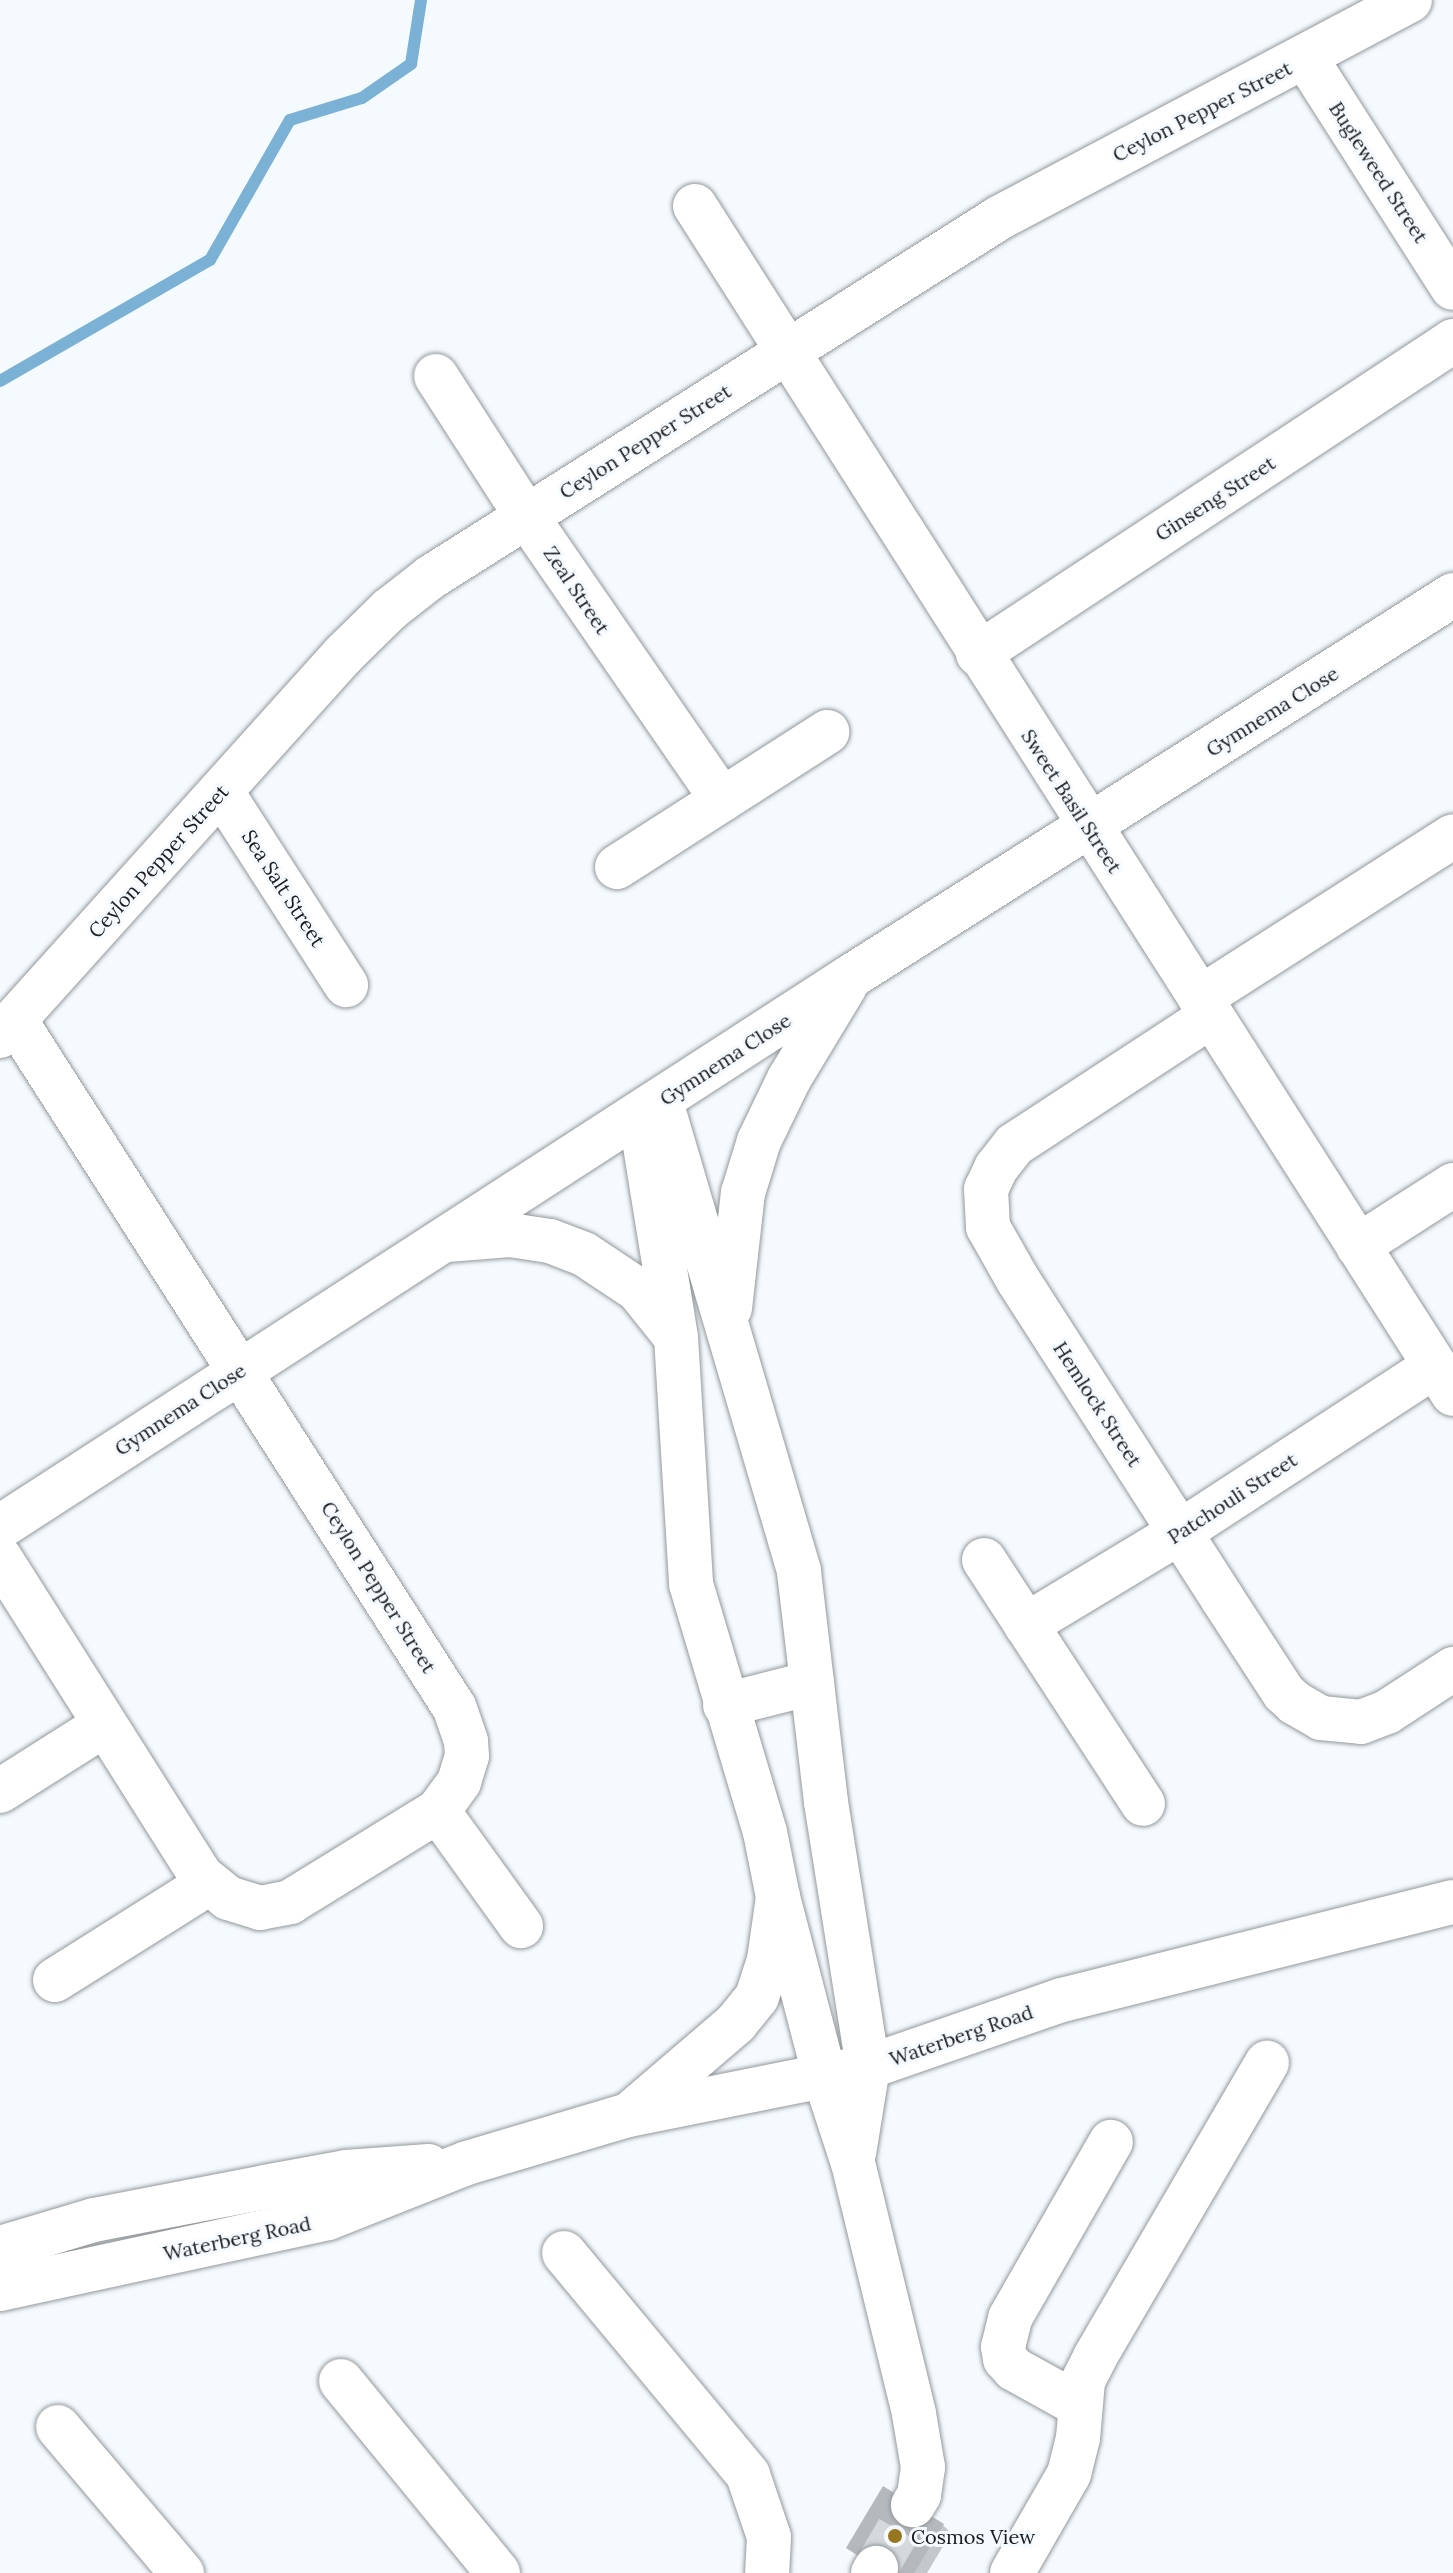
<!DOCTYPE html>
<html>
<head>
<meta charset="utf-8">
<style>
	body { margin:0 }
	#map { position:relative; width:1453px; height:2573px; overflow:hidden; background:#f5fafe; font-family:Lora,serif }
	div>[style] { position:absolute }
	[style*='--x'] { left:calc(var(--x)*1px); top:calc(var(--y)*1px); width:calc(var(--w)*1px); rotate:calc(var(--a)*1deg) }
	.shadow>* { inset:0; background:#0003 }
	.stream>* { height:12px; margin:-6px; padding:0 6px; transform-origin:6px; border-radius:6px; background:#7ab1d5 }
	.building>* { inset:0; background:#b5b9bd }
	.minor-tunnel>* { height:44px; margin-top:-22px; transform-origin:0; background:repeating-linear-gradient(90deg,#d4d9dc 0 44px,transparent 0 66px) }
	.roads { filter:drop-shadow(0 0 2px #93989b) drop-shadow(0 0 2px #93989b) }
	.minor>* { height:44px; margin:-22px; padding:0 22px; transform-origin:22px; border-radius:22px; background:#fff }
	.tertiary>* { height:44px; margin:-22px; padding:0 22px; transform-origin:22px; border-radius:22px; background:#fff }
	.dots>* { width:22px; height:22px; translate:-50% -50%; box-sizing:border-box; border:4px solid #f5fafe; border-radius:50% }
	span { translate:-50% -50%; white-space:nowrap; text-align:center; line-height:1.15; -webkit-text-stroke:6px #f5fafe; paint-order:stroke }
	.street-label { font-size:20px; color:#1a1c1d }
	.poi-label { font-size:20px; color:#1a1c1d }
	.left { translate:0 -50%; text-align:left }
</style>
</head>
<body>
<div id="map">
	<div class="shadow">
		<div style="clip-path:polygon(943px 2525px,951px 2533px,927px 2573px,885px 2573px,848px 2548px)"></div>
	</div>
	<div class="stream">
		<div style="--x:0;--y:381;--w:242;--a:-30"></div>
		<div style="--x:210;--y:260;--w:161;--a:-60.3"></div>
		<div style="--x:290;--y:120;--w:75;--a:-17"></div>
		<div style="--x:362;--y:98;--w:60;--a:-34.8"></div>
		<div style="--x:411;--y:64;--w:65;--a:-81.1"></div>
	</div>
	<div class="building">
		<div style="clip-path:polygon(883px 2486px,944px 2524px,914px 2573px,885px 2573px,846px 2548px)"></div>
	</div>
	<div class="minor-tunnel">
		<div style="--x:876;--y:2568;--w:73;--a:-59.6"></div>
	</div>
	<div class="roads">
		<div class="minor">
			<div style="--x:1305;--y:57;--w:274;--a:57.4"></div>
			<div style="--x:695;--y:206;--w:1409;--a:57.46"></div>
			<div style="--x:436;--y:376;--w:164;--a:57.2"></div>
			<div style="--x:525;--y:514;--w:347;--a:55.4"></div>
			<div style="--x:978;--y:654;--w:569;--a:-33.38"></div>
			<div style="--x:221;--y:791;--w:231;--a:57.2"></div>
			<div style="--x:617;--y:867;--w:250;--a:-32.7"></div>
			<div style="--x:1200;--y:998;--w:300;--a:-32.6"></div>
			<div style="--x:1211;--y:1016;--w:235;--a:146.8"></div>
			<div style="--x:1014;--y:1145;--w:29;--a:128"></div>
			<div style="--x:996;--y:1168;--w:23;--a:115"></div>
			<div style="--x:986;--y:1189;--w:38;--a:87"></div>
			<div style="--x:988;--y:1227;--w:61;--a:60.5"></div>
			<div style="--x:1018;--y:1280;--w:378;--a:57.3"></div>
			<div style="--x:1222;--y:1598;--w:113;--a:56.9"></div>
			<div style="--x:1284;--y:1693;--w:15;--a:42"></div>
			<div style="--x:1295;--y:1703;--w:30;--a:30"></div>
			<div style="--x:1321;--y:1718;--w:40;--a:5.7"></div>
			<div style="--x:1361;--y:1722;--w:28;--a:-21"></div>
			<div style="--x:1387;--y:1712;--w:79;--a:-33.1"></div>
			<div style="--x:0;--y:1036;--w:513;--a:-48"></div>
			<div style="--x:343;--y:655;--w:66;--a:-44.4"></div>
			<div style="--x:390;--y:609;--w:52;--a:-38"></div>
			<div style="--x:431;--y:577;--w:672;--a:-32.29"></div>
			<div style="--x:999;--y:218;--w:465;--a:-27.9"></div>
			<div style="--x:664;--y:1112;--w:479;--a:73.6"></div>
			<div style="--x:799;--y:1572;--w:232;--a:83.3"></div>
			<div style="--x:826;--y:1802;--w:268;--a:81"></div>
			<div style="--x:868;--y:2067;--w:87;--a:99.2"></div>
			<div style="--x:640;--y:1115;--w:225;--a:80.8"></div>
			<div style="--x:676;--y:1337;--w:247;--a:86.5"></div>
			<div style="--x:691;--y:1584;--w:259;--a:73.4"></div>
			<div style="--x:765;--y:1832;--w:66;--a:78.7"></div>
			<div style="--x:778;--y:1897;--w:187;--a:75.4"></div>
			<div style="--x:825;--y:2078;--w:89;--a:71.8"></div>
			<div style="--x:853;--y:2163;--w:258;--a:76.3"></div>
			<div style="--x:914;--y:2414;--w:54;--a:80.4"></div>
			<div style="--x:923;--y:2467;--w:28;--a:98"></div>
			<div style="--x:919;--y:2495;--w:12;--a:121"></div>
			<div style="--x:447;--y:1240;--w:63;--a:-4.5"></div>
			<div style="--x:510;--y:1235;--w:40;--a:8.5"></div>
			<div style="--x:550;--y:1241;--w:36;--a:21"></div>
			<div style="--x:584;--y:1254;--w:65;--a:33.7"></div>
			<div style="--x:638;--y:1290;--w:58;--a:51.3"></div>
			<div style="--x:1358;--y:1246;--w:113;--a:-32.7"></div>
			<div style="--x:730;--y:1308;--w:116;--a:-83.6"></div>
			<div style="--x:743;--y:1193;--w:54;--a:-72.9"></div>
			<div style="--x:759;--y:1141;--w:69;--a:-64.2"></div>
			<div style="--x:789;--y:1079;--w:109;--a:-58.9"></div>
			<div style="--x:0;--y:1527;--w:1012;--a:-32.91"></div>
			<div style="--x:850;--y:977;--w:714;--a:-32.35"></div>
			<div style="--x:0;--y:1558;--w:376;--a:57.7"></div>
			<div style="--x:201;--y:1876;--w:35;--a:39"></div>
			<div style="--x:228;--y:1898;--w:34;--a:17"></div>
			<div style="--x:260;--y:1908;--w:31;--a:-11"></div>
			<div style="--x:290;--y:1902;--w:174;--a:-31.6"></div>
			<div style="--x:438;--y:1811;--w:36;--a:-54"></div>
			<div style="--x:459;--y:1782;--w:27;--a:-73"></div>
			<div style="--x:467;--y:1756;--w:15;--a:-94"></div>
			<div style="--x:466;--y:1741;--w:36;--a:-109"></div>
			<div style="--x:454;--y:1707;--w:815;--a:-122.58"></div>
			<div style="--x:984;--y:1560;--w:291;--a:56.9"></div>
			<div style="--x:1026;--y:1625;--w:180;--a:-31.1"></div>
			<div style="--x:1180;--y:1532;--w:304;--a:-33.1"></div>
			<div style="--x:725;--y:1705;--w:90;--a:-14.2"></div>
			<div style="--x:0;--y:1791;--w:123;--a:-32.4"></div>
			<div style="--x:438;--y:1811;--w:142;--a:54.2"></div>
			<div style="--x:55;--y:1980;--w:182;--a:-32.2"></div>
			<div style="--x:564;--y:2253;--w:288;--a:50.3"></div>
			<div style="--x:748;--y:2475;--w:65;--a:71.3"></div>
			<div style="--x:769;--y:2537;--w:36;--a:93"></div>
			<div style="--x:341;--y:2381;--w:248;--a:50.7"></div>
			<div style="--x:1079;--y:2405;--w:74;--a:-151"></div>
			<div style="--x:1014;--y:2369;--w:13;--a:-132"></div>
			<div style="--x:1005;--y:2359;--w:12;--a:-99"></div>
			<div style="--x:1003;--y:2347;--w:30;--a:-76"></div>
			<div style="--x:1010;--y:2318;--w:203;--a:-60.2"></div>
			<div style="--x:58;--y:2427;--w:192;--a:49.7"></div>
			<div style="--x:873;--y:2573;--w:6;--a:-59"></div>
			<div style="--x:1012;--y:2573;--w:114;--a:-60.1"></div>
			<div style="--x:1069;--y:2474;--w:37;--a:-76"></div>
			<div style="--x:1078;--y:2438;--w:57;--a:-85"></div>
			<div style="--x:1083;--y:2381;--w:27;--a:-63"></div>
			<div style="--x:1095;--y:2357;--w:341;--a:-59.7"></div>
		</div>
		<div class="tertiary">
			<div style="--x:630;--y:2114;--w:140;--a:-40.6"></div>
			<div style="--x:736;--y:2023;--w:33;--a:-51"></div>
			<div style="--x:757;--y:1997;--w:39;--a:-72"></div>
			<div style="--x:769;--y:1960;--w:64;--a:-81.9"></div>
			<div style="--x:0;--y:2248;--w:98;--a:-16.6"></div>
			<div style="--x:94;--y:2220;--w:174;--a:-10.9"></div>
			<div style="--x:265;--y:2187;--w:82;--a:-10.5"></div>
			<div style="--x:346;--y:2172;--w:83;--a:-4.1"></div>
			<div style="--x:0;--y:2289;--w:336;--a:-12.2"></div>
			<div style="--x:328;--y:2218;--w:149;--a:-21.6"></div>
			<div style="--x:467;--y:2163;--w:168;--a:-16.6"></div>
			<div style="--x:628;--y:2115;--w:245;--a:-11.3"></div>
			<div style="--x:868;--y:2067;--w:205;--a:-19.1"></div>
			<div style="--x:1062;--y:2000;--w:403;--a:-14.1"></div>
		</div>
	</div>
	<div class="dots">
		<div style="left:895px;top:2536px;background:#96761f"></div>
	</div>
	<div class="street-label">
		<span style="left:1202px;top:111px;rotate:-27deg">Ceylon Pepper Street</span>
		<span style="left:1379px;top:172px;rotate:57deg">Bugleweed Street</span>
		<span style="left:645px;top:441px;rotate:-32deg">Ceylon Pepper Street</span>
		<span style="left:1215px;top:498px;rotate:-33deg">Ginseng Street</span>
		<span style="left:577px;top:590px;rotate:56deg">Zeal Street</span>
		<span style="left:1272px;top:711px;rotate:-32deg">Gymnema Close</span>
		<span style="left:1072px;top:801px;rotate:57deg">Sweet Basil Street</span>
		<span style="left:158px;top:861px;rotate:-48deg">Ceylon Pepper Street</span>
		<span style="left:284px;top:888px;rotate:57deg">Sea Salt Street</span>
		<span style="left:725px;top:1059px;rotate:-33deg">Gymnema Close</span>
		<span style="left:1098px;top:1404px;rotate:57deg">Hemlock Street</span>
		<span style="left:180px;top:1409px;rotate:-33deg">Gymnema Close</span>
		<span style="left:1232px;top:1498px;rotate:-33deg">Patchouli Street</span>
		<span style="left:379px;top:1587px;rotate:58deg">Ceylon Pepper Street</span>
		<span style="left:961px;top:2035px;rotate:-19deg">Waterberg Road</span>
		<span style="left:237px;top:2238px;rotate:-12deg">Waterberg Road</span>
	</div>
	<div class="poi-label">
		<span class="left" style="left:911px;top:2536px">Cosmos View</span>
	</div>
</div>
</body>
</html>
